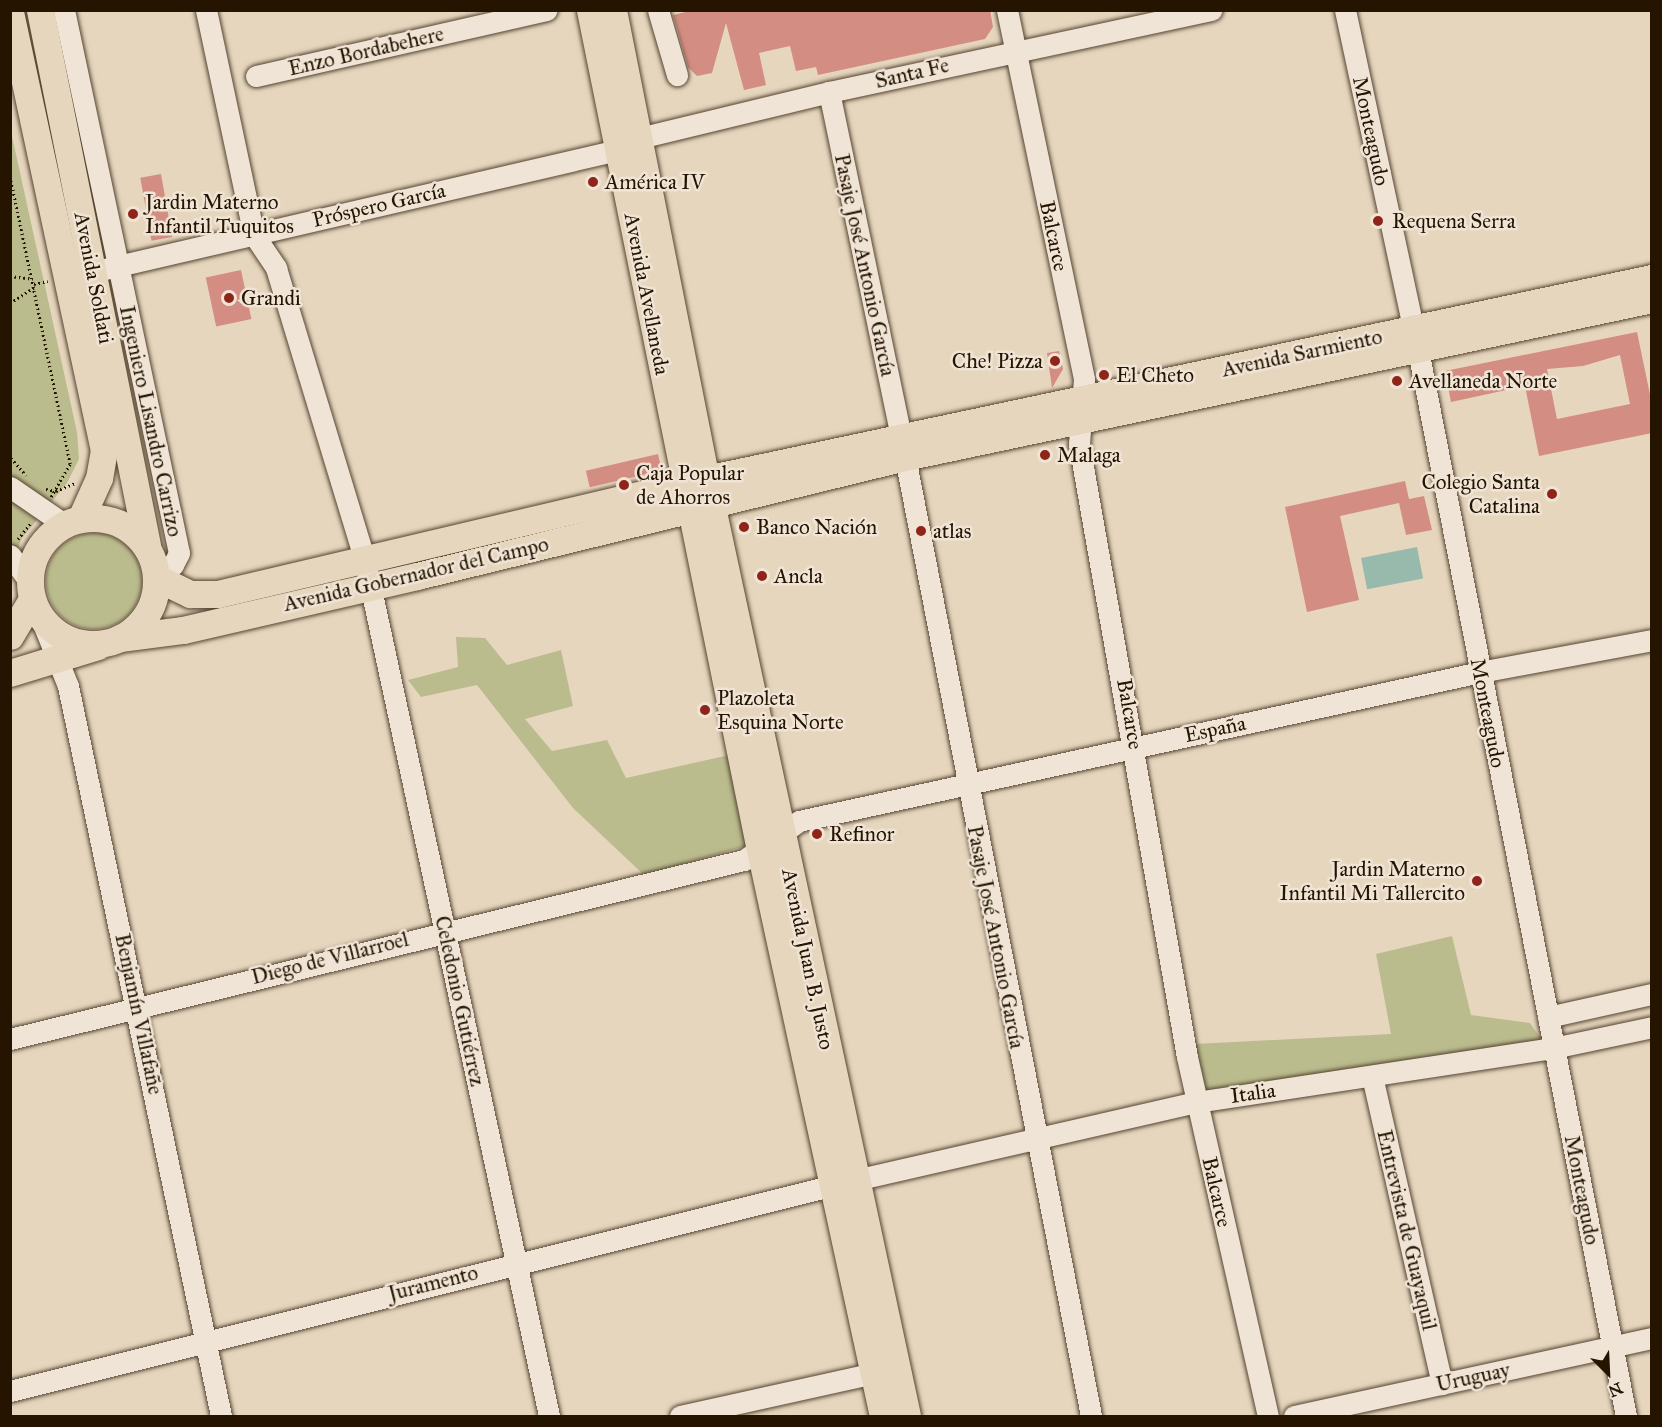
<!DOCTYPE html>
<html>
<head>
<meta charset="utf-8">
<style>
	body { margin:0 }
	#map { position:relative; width:1662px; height:1427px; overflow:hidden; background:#e6d6be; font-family:"IM FELL Great Primer",serif }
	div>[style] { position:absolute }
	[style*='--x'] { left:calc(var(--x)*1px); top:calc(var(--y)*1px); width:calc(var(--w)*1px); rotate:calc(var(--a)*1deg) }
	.green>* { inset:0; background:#bbbc8e }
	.round { border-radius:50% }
	.water>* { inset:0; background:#97baac; transform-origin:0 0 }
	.building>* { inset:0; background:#d48d82; transform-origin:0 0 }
	.path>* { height:3px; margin-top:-1.5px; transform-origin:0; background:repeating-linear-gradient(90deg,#251400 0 1.5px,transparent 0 4.5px) }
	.roads { filter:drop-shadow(0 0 2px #554430) drop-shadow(0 0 2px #554430) }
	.minor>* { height:21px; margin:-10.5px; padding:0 10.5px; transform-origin:10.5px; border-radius:10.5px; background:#efe4d5 }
	.major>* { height:27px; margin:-13.5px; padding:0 13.5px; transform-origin:13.5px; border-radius:13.5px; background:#e6d6be }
	.major>.ring { margin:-13.5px; padding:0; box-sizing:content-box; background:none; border:27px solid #e6d6be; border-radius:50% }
	.dots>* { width:16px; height:16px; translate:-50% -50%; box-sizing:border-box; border:3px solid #efe4d5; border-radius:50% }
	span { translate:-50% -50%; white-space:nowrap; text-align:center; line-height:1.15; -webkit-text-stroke:5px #efe4d5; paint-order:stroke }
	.street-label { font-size:21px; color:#251400 }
	.poi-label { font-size:21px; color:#251400 }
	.left { translate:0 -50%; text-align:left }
	.right { translate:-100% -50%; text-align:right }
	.frame { position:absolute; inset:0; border:12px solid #251400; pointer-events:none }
	.north { position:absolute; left:1578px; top:1343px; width:60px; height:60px; -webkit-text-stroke:4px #efe4d5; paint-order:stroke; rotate:156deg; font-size:16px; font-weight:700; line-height:24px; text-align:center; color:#251400 }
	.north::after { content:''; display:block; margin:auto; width:21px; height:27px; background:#251400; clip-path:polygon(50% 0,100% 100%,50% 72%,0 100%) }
</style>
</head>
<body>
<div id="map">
	<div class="green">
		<div style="clip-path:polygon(10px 127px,77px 432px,79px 459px,67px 483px,22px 538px,11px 564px)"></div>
		<div class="round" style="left:46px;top:533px;width:96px;height:96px"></div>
		<div style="clip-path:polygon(456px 637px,485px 638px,507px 665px,561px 650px,573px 706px,525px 719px,552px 751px,607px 740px,626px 778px,734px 754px,753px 844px,644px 875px,573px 808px,477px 685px,421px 697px,408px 680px,458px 667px)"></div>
		<div style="clip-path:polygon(1452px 936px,1471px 1015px,1530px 1023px,1548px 1049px,1201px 1092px,1195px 1044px,1391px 1034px,1376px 954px)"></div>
	</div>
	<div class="water">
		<div style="left:1417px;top:547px;width:32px;height:57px;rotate:79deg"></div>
	</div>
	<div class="building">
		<div style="clip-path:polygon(694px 10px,990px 10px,993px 27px,985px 39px,818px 75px,816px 67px,796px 71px,790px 46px,759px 53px,766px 85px,744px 90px,726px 23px,712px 73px,697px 76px,688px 67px,673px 15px)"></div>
		<div style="left:161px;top:174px;width:64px;height:21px;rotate:80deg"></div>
		<div style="left:241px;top:270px;width:50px;height:36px;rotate:78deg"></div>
		<div style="clip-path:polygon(evenodd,1637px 332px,1652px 404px,1652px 433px,1539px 456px,1525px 386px,1451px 402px,1445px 371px,1637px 332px,1620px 355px,1630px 404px,1557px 419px,1547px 369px,1583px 366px,1620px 355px)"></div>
		<div style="clip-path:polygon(1059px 351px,1063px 369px,1052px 388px,1047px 353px)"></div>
		<div style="left:658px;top:454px;width:17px;height:74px;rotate:77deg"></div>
		<div style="clip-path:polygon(1405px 481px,1409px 499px,1424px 496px,1432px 530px,1406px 535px,1399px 503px,1340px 516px,1359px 600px,1307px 612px,1285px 507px)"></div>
	</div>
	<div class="path">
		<div style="--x:10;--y:176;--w:294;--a:78.2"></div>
		<div style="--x:70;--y:464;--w:38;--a:120"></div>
		<div style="--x:10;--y:276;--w:23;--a:7"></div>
		<div style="--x:34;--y:284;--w:14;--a:-12"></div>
		<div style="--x:10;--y:303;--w:30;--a:-33"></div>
		<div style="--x:11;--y:458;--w:23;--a:49"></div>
		<div style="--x:46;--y:489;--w:10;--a:11"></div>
		<div style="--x:56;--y:491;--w:21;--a:-23"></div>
		<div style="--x:18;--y:539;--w:21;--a:-51"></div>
	</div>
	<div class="roads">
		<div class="minor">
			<div style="--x:64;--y:10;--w:555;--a:78.04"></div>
			<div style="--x:179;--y:553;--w:13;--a:117"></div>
			<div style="--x:173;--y:565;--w:18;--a:151"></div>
			<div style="--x:206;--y:10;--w:230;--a:78"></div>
			<div style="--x:254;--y:235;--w:40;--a:56"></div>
			<div style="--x:276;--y:268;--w:306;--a:73.1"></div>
			<div style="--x:365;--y:561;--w:875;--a:77.85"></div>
			<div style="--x:658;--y:10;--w:68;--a:73.7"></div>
			<div style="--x:1007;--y:10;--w:377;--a:78.2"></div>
			<div style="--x:1084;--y:379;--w:65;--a:94.4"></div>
			<div style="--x:1079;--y:444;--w:622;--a:80.01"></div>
			<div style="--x:1187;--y:1057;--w:368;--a:77.3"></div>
			<div style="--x:1345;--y:10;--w:348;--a:77.9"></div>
			<div style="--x:1418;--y:350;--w:1086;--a:78.96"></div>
			<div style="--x:256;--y:76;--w:298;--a:-12.8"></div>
			<div style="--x:829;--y:92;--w:353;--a:78.2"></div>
			<div style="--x:79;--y:275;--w:553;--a:-13.06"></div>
			<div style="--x:618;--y:150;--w:24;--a:-30"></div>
			<div style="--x:639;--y:138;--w:195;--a:-13.6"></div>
			<div style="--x:829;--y:92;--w:391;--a:-12.1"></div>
			<div style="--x:905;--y:457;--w:977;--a:79.02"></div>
			<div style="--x:10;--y:487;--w:65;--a:34.4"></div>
			<div style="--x:10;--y:555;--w:32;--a:54"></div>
			<div style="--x:40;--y:616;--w:75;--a:68.2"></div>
			<div style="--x:68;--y:686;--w:746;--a:78.16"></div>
			<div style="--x:1548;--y:1017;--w:107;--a:-12.5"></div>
			<div style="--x:10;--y:1039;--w:756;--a:-13.71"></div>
			<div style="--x:744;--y:860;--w:67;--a:-35.3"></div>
			<div style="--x:799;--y:821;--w:697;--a:-12.34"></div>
			<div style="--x:1480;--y:672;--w:175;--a:-10.5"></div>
			<div style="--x:1372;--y:1076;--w:316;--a:77.2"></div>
			<div style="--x:10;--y:1391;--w:849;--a:-14.04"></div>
			<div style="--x:834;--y:1185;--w:371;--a:-12.9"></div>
			<div style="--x:1196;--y:1102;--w:356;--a:-8.6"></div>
			<div style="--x:1548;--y:1049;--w:106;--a:-11.9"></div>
			<div style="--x:680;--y:1416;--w:199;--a:-12.5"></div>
			<div style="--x:1294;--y:1416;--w:366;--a:-12.3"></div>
		</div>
		<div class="major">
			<div style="--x:40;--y:10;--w:546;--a:78.69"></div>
			<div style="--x:590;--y:10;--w:857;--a:78.56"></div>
			<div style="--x:760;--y:850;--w:579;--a:77.74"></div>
			<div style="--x:613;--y:10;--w:478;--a:78.8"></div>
			<div style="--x:706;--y:479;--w:958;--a:77.89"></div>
			<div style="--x:10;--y:12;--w:448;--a:77.9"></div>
			<div style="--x:104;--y:450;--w:28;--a:100"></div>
			<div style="--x:99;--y:478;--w:44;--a:114.2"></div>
			<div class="ring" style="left:30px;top:518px;width:99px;height:99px"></div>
			<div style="--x:157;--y:578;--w:37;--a:26"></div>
			<div style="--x:190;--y:594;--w:28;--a:0"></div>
			<div style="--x:218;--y:594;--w:501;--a:-13.26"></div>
			<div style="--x:706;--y:479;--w:967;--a:-12"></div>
			<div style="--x:10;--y:636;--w:43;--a:-59.3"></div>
			<div style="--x:120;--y:638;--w:64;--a:-7.2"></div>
			<div style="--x:183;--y:630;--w:240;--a:-13"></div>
			<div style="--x:417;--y:576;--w:502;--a:-13.7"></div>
			<div style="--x:905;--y:457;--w:764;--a:-11.94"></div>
			<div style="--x:10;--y:673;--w:92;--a:-17.1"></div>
		</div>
	</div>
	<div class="dots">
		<div style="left:593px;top:182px;background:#8f2418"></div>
		<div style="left:133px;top:214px;background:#8f2418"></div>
		<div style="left:1378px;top:221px;background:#8f2418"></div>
		<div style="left:229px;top:298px;background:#8f2418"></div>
		<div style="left:1055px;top:361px;background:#8f2418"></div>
		<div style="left:1104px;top:375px;background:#8f2418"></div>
		<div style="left:1397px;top:381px;background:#8f2418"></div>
		<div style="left:1045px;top:455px;background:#8f2418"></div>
		<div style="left:624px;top:485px;background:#8f2418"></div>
		<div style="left:1552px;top:494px;background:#8f2418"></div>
		<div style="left:744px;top:527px;background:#8f2418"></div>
		<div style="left:921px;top:531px;background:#8f2418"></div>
		<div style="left:762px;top:576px;background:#8f2418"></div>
		<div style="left:705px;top:710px;background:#8f2418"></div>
		<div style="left:817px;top:834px;background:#8f2418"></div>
		<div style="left:1477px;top:881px;background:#8f2418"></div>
	</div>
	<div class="street-label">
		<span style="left:366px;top:51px;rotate:-13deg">Enzo Bordabehere</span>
		<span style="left:912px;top:73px;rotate:-13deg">Santa Fe</span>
		<span style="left:1371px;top:131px;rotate:78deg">Monteagudo</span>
		<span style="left:379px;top:205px;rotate:-13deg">Próspero García</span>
		<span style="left:1054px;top:236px;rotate:78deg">Balcarce</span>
		<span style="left:865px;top:265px;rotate:78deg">Pasaje José Antonio García</span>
		<span style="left:94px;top:278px;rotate:79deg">Avenida Soldati</span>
		<span style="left:647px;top:294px;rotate:79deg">Avenida Avellaneda</span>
		<span style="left:1302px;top:353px;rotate:-12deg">Avenida Sarmiento</span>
		<span style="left:151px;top:421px;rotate:78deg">Ingeniero Lisandro Carrizo</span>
		<span style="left:416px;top:574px;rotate:-13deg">Avenida Gobernador del Campo</span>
		<span style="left:1488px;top:713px;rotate:79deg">Monteagudo</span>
		<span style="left:1130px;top:714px;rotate:80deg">Balcarce</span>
		<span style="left:1215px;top:729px;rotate:-12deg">España</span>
		<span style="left:996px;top:937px;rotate:79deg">Pasaje José Antonio García</span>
		<span style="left:330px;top:958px;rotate:-14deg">Diego de Villarroel</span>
		<span style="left:808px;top:959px;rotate:78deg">Avenida Juan B. Justo</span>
		<span style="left:460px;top:1001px;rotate:78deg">Celedonio Gutiérrez</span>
		<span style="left:139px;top:1014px;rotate:78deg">Benjamín Villafañe</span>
		<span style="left:1253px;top:1093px;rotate:-8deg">Italia</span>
		<span style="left:1582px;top:1190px;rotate:79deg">Monteagudo</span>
		<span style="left:1217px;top:1192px;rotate:77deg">Balcarce</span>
		<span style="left:1407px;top:1230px;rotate:77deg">Entrevista de Guayaquil</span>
		<span style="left:433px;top:1283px;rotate:-14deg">Juramento</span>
		<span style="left:1473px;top:1377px;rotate:-12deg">Uruguay</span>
	</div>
	<div class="poi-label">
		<span class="left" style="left:605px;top:182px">América IV</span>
		<span class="left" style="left:145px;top:214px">Jardin Materno<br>Infantil Tuquitos</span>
		<span class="left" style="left:1392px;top:221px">Requena Serra</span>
		<span class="left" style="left:241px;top:298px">Grandi</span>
		<span class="right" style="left:1043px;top:361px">Che! Pizza</span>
		<span class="left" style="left:1116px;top:375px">El Cheto</span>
		<span class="left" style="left:1409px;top:381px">Avellaneda Norte</span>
		<span class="left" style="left:1057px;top:455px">Malaga</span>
		<span class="left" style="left:636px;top:485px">Caja Popular<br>de Ahorros</span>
		<span class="right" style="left:1540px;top:494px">Colegio Santa<br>Catalina</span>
		<span class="left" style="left:756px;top:527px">Banco Nación</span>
		<span class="left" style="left:933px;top:531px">atlas</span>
		<span class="left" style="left:774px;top:576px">Ancla</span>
		<span class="left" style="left:717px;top:710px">Plazoleta<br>Esquina Norte</span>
		<span class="left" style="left:829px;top:834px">Refinor</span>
		<span class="right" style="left:1465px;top:881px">Jardin Materno<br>Infantil Mi Tallercito</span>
	</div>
	<div class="frame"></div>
	<div class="north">N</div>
</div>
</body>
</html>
